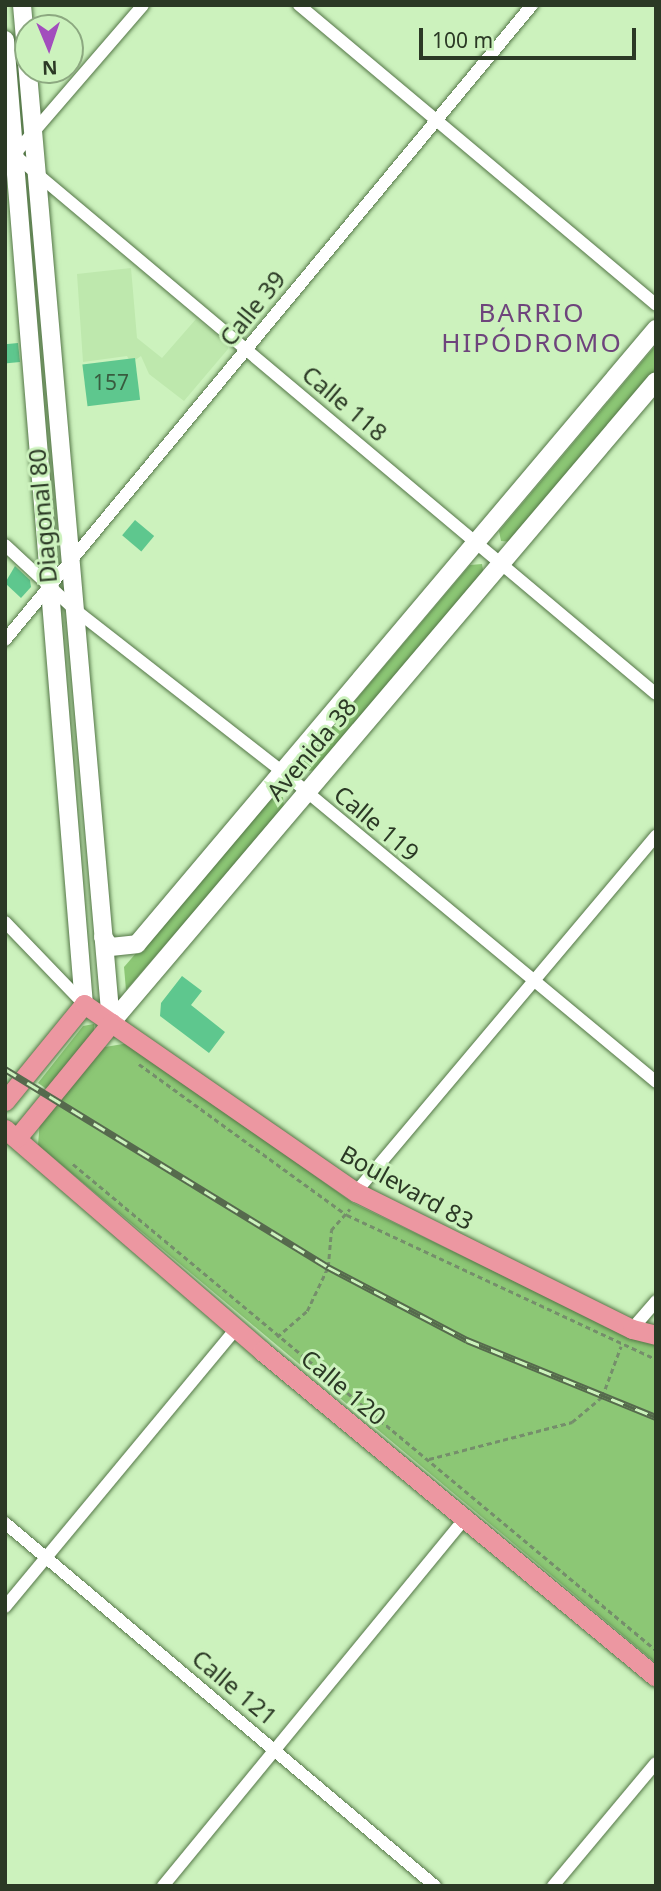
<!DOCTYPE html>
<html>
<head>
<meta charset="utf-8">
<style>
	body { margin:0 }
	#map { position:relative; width:661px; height:1891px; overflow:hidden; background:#ccf2bd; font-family:"Noto Sans",sans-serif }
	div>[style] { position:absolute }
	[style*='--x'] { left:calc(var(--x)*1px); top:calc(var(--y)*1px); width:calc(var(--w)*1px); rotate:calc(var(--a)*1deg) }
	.built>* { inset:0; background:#bee8ad }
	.green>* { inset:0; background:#8cc775 }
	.building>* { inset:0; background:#5ec78e; transform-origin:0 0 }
	.path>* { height:2.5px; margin-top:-1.25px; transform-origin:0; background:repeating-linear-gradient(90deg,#758e6b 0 5px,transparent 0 8.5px) }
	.roads { filter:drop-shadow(0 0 2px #547647) drop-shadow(0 0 2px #547647) }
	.minor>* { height:12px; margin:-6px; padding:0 6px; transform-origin:6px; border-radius:6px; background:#fff }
	.secondary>* { height:18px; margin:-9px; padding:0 9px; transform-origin:9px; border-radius:9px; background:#fff }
	.primary>* { height:19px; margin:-9.5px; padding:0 9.5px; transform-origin:9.5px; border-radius:9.5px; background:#ec97a1 }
	.rail>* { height:7px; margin-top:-3.5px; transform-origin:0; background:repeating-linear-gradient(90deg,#ccf2bd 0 13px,#566a4d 0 26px); box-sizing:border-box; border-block:2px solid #566a4d }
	span { translate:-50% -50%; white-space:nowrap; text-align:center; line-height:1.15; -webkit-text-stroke:6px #ccf2bd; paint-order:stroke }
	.number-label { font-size:21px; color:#385c3f }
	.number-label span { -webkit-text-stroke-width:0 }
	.street-label { font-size:24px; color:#2b3925 }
	.neighbourhood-label { font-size:26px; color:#6e447c; letter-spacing:2px }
	.frame { position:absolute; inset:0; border:7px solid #2b3925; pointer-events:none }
	.north { position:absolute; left:14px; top:14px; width:70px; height:70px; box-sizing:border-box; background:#ccf2bd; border:2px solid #8ca880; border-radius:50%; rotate:178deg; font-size:19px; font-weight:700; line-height:28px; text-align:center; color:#2b3925 }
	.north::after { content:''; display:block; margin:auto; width:24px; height:32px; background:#a24ebd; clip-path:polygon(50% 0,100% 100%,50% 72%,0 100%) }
	.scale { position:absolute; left:419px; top:28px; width:217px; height:32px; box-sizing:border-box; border:4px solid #2b3925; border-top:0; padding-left:9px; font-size:21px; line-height:24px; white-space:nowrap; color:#2b3925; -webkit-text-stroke:5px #ccf2bd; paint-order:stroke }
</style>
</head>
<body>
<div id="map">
	<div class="built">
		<div style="clip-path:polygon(131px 268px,137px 338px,162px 358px,196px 319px,227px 343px,228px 349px,184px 401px,149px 374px,141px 356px,131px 363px,127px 356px,83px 362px,77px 274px)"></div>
	</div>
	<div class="green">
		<div style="clip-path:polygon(656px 345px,656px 373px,512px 542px,501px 541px,499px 531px)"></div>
		<div style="clip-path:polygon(482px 564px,484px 576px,317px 770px,307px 771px,304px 761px,470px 565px)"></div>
		<div style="clip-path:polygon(283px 797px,284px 808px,126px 990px,124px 967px,271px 798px)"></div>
		<div style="clip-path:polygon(94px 1024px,94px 1036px,48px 1090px,38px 1083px,83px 1026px)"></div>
		<div style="clip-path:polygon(129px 1043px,353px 1203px,628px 1336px,656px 1344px,656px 1663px,38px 1145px,40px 1120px,99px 1048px)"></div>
	</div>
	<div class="building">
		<div style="left:18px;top:343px;width:19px;height:13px;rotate:84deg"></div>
		<div style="left:135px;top:358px;width:42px;height:53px;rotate:83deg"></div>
		<div style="left:135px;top:520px;width:25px;height:20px;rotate:40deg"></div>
		<div style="clip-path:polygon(15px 566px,30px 580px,31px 587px,21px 598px,5px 583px)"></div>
		<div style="clip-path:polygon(182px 976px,202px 991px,191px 1005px,225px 1032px,209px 1053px,160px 1016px,161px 1003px)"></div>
	</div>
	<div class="path">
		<div style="--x:139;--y:1064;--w:257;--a:36"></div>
		<div style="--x:347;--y:1215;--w:341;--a:25"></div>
		<div style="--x:73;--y:1164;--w:759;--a:39.82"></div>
		<div style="--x:277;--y:1337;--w:40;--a:-41"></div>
		<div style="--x:307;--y:1311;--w:49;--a:-64.5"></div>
		<div style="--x:328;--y:1267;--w:37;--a:-85"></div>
		<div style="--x:331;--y:1230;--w:28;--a:-48"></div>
		<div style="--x:429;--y:1459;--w:148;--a:-14.5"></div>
		<div style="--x:572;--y:1422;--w:39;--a:-40"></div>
		<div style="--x:602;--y:1397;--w:54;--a:-69.6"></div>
	</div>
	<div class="roads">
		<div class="minor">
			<div style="--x:299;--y:5;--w:466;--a:40"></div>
			<div style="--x:11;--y:152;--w:842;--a:40.04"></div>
			<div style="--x:5;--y:165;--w:211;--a:-49.2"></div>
			<div style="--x:5;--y:545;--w:94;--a:42.8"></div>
			<div style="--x:74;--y:609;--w:265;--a:38"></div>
			<div style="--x:283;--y:772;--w:485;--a:39.7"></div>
			<div style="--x:5;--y:640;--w:825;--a:-50.31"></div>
			<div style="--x:5;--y:922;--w:114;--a:46.1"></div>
			<div style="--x:356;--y:1192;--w:466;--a:-49.9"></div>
			<div style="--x:632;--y:1329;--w:37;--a:-49"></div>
			<div style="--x:5;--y:1523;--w:563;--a:40.17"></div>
			<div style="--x:5;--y:1607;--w:361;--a:-50.3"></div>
			<div style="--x:163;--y:1886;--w:476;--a:-50.6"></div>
			<div style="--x:553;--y:1886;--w:160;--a:-50.1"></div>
		</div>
		<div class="secondary">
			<div style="--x:22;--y:5;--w:1022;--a:85"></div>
			<div style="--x:5;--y:40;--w:967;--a:85.32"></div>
			<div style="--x:103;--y:937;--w:12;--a:55"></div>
			<div style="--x:110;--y:947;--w:27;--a:-6"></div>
			<div style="--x:137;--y:944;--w:805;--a:-49.84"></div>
			<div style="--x:111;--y:1023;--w:842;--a:-49.67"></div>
		</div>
		<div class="primary">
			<div style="--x:5;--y:1101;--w:125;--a:-50.8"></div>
			<div style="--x:84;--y:1004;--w:331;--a:34.7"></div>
			<div style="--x:356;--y:1192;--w:308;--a:26.4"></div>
			<div style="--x:632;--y:1329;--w:25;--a:14"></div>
			<div style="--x:5;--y:1129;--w:340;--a:40.8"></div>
			<div style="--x:262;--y:1351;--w:511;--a:39.6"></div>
			<div style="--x:17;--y:1138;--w:149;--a:-50.7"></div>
		</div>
	</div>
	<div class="rail">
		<div style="--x:5;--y:1069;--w:379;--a:31.5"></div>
		<div style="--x:328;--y:1267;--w:157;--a:27.7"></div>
		<div style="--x:467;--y:1340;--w:204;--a:22.2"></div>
	</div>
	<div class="number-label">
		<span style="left:111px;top:382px">157</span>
	</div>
	<div class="street-label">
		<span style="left:252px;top:308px;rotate:-51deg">Calle 39</span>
		<span style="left:345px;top:403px;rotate:40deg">Calle 118</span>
		<span style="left:42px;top:516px;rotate:-95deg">Diagonal 80</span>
		<span style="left:311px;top:749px;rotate:-50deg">Avenida 38</span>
		<span style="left:377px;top:823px;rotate:40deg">Calle 119</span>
		<span style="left:407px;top:1187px;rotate:29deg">Boulevard 83</span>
		<span style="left:344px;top:1387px;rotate:40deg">Calle 120</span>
		<span style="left:235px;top:1687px;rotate:40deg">Calle 121</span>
	</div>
	<div class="neighbourhood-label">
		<span style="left:532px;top:328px">BARRIO<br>HIPÓDROMO</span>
	</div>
	<div class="frame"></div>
	<div class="north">N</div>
	<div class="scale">100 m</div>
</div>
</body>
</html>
